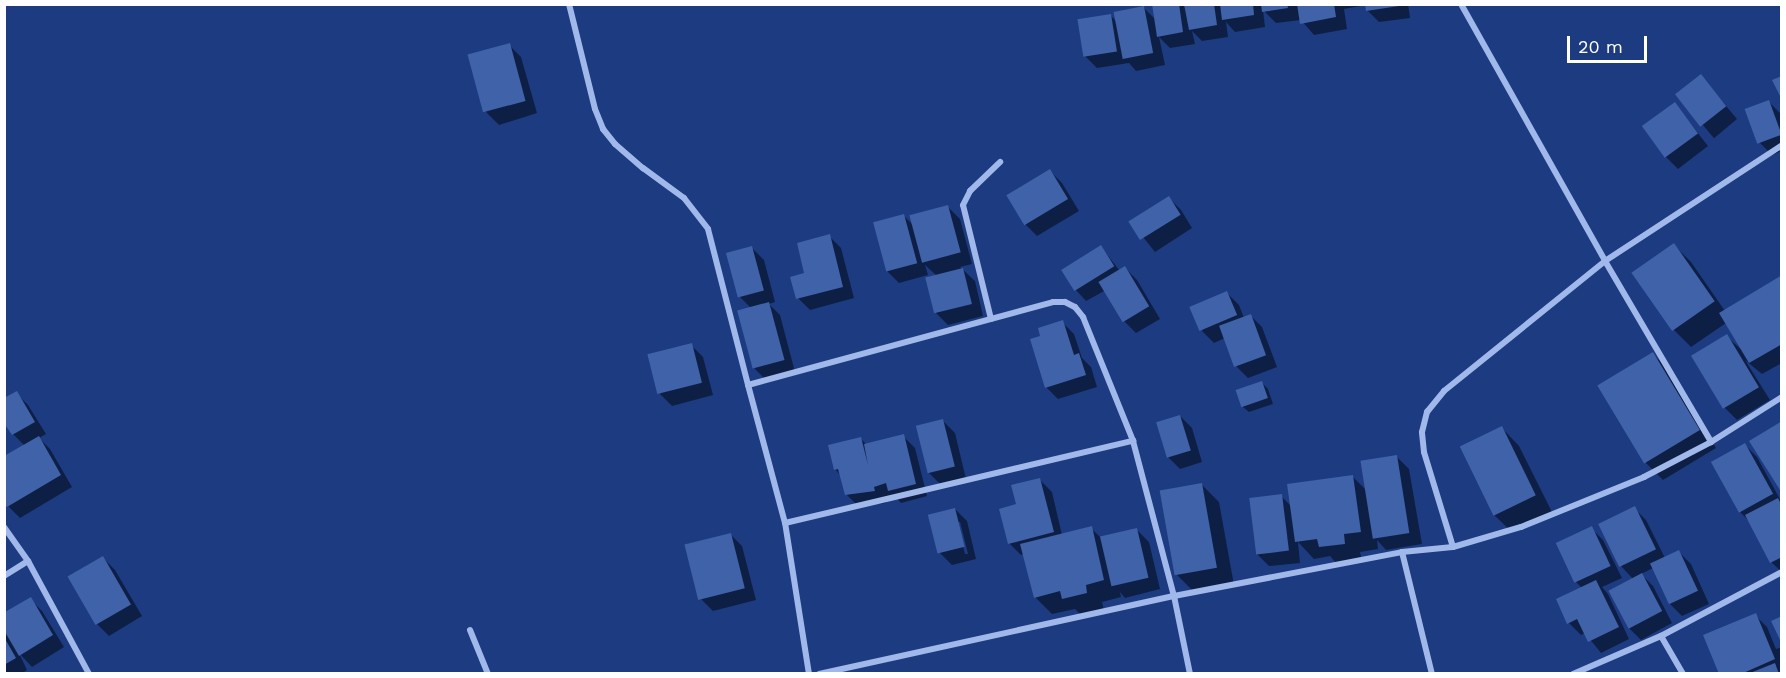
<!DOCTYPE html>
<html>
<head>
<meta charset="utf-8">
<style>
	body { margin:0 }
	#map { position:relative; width:1786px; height:678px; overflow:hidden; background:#1c3b81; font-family:"Work Sans",sans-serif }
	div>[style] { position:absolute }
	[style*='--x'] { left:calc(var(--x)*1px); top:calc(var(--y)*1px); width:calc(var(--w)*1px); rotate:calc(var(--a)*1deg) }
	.shadow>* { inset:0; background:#0007; transform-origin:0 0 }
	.building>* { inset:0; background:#4062a9; transform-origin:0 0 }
	.minor>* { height:6px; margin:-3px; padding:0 3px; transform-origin:3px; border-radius:3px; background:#a1b8ea }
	span { translate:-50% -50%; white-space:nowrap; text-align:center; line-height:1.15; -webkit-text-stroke:5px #1c3b81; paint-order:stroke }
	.frame { position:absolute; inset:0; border:6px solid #fff; pointer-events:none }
	.scale { position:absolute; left:1567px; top:36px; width:80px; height:27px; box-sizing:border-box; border:3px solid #fff; border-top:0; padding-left:8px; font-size:18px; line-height:21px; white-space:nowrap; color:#fff; -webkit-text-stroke:4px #1c3b81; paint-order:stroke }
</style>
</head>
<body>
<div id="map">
	<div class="shadow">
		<div style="clip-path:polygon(1153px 4px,1182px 4px,1187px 10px,1186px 4px,1408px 4px,1410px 18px,1379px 22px,1367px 10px,1366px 5px,1344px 9px,1347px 29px,1314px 35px,1301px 20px,1276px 23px,1263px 10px,1265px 27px,1235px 32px,1226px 22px,1228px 37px,1202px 41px,1192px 31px,1195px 44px,1170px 48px,1159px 37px,1165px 65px,1136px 71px,1129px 63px,1097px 68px,1085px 56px,1111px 16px,1118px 23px,1144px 8px,1156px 20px)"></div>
		<div style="clip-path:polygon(509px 45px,521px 57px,537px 113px,499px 125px,487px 113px,470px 57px)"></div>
		<div style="left:1701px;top:76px;width:56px;height:30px;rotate:50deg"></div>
		<div style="clip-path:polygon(1769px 102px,1782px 115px,1782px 151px,1772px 155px,1760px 143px)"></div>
		<div style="clip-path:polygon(1675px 104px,1708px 146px,1678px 169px,1666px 157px)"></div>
		<div style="clip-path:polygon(1050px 171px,1062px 183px,1079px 211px,1037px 236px,1025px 224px,1008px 196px)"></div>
		<div style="clip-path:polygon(1169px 198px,1181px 210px,1192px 228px,1155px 252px,1131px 222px)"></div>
		<div style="clip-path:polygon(948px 207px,960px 219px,972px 264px,960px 267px,975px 281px,983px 316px,948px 325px,936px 313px,937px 276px,925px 265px,928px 275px,899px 283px,887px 271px,904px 216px,913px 225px)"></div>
		<div style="clip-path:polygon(829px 236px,841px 248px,854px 298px,810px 310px,798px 298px,806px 274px)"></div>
		<div style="clip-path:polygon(1674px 245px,1691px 262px,1725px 311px,1782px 277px,1782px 363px,1762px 374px,1745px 360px,1770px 400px,1737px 420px,1725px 408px,1726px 336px,1743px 351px,1726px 323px,1691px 347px,1674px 330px,1634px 273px)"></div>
		<div style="clip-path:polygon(1101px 247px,1120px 271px,1125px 268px,1137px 280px,1160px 319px,1136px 333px,1124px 321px,1106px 290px,1086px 301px,1075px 289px,1063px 270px)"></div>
		<div style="clip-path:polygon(752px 248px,764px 260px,775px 302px,769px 304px,780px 315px,795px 372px,766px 380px,754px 368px,751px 308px,739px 296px)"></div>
		<div style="clip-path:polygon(1227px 293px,1239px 305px,1244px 318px,1250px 315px,1262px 327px,1277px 367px,1248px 378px,1236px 366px,1225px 338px,1214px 343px,1202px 331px)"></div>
		<div style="clip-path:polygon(1062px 322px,1074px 334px,1082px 358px,1091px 367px,1097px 387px,1058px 399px,1046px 387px,1042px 337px)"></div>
		<div style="clip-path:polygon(691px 345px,703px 357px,713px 395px,672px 406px,660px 394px)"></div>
		<div style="clip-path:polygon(1653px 354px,1670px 371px,1716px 448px,1663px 480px,1646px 463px)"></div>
		<div style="clip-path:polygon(1262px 383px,1268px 389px,1273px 404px,1249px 412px,1243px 407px,1238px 391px)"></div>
		<div style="clip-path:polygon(16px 393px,28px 405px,46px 434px,39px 438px,50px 449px,72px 487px,20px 518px,8px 506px,25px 446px,13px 434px)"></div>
		<div style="clip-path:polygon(1180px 416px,1192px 428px,1202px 462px,1180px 469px,1168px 457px)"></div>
		<div style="clip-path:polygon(943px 421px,955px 433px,966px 479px,941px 485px,929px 473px)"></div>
		<div style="clip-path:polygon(1502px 428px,1519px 446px,1552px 512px,1512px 532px,1494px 515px)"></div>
		<div style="clip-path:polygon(903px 436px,915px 448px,927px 496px,901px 503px,895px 496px,885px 498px,886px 503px,858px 506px,846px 494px,841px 476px,835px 469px,860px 438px,867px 445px)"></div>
		<div style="clip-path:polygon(1745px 445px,1757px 457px,1782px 503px,1782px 572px,1771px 562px,1751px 523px,1740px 512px)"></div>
		<div style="clip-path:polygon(1397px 457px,1409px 469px,1422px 544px,1386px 550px,1377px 540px,1378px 549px,1360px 552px,1362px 561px,1337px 564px,1330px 556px,1314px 559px,1298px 542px,1300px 563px,1269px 566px,1257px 554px,1281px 496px,1291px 506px,1352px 476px,1366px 490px)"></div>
		<div style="clip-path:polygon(1040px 480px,1052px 492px,1062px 535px,1091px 528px,1101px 538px,1137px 530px,1149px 542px,1160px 589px,1125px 598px,1120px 592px,1121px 597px,1102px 602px,1104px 610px,1081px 615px,1075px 609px,1052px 614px,1035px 597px,1024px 554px,1021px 555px,1009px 543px,1018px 506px)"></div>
		<div style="clip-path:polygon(1202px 485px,1219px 502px,1234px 585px,1194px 592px,1177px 575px)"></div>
		<div style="clip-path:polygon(1634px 508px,1646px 520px,1665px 558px,1679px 552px,1691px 564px,1709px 604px,1682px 616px,1670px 604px,1653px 568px,1641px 574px,1653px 586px,1672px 623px,1641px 640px,1629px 628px,1633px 579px,1621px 566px,1600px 525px)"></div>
		<div style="clip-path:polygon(evenodd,955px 509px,967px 521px,976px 559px,952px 565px,940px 553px,955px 509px,957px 522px,960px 522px,968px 554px,965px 554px,957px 522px)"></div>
		<div style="clip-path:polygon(1591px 528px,1603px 540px,1622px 578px,1602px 587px,1608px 594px,1629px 639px,1601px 653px,1585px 633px,1581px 635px,1569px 623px,1582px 588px,1576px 582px)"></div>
		<div style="clip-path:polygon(730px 534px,742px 546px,756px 600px,713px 611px,701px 599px)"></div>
		<div style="clip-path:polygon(103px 558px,115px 570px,142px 616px,109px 636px,97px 624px)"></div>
		<div style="clip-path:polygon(30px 599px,42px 611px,64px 647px,32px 667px,19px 653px,27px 670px,21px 674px,4px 674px,4px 614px)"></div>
		<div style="clip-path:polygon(1755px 615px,1767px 627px,1776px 649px,1782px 647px,1782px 674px,1720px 674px)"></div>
	</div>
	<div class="building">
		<div style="clip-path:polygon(1152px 4px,1179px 4px,1183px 32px,1157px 37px)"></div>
		<div style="clip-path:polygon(1184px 4px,1214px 4px,1217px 25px,1189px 30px)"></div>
		<div style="clip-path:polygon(1220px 4px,1253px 4px,1254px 15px,1222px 20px)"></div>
		<div style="clip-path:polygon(1261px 4px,1287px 4px,1288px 8px,1262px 12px)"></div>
		<div style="clip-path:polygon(1297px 4px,1334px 4px,1336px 17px,1300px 24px)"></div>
		<div style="clip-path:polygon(1365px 4px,1399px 4px,1399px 6px,1366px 11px)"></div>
		<div style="left:1144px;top:6px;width:48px;height:31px;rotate:79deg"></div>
		<div style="left:1111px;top:14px;width:38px;height:34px;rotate:81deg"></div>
		<div style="left:510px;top:43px;width:60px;height:44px;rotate:75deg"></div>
		<div style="left:1701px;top:74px;width:41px;height:33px;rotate:52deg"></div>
		<div style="clip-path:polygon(1782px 76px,1782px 100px,1772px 80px)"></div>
		<div style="left:1769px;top:100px;width:37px;height:26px;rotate:70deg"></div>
		<div style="left:1675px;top:102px;width:39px;height:41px;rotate:54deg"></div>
		<div style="left:1050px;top:169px;width:35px;height:51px;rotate:59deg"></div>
		<div style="left:1169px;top:196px;width:22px;height:48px;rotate:58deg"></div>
		<div style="left:948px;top:205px;width:49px;height:40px;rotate:75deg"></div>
		<div style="left:904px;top:214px;width:51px;height:32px;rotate:75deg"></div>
		<div style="clip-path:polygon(830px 234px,843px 287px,796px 299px,790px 277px,804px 273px,797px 243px)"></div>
		<div style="left:1674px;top:243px;width:71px;height:52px;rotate:55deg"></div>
		<div style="left:1101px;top:245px;width:25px;height:47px;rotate:58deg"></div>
		<div style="left:752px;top:246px;width:46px;height:27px;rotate:75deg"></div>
		<div style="left:1125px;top:266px;width:47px;height:31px;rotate:59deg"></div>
		<div style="left:963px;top:268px;width:37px;height:39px;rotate:76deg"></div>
		<div style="clip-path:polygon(1782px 275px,1782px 344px,1749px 363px,1719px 313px)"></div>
		<div style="left:1227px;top:291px;width:26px;height:41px;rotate:67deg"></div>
		<div style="left:769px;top:302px;width:60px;height:33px;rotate:75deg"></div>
		<div style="left:1251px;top:314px;width:44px;height:34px;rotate:70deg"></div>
		<div style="clip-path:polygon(1063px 320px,1074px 355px,1079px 353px,1086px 375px,1045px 388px,1030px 339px,1040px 336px,1038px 328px)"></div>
		<div style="left:1727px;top:334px;width:62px;height:42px;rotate:59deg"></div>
		<div style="left:692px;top:343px;width:41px;height:46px;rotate:76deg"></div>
		<div style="left:1653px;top:352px;width:91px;height:65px;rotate:59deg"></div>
		<div style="left:1262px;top:381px;width:18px;height:28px;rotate:71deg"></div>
		<div style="clip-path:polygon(17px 391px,35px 422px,12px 435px,4px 423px,4px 398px)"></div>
		<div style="left:1180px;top:415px;width:37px;height:25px;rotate:73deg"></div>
		<div style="left:943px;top:419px;width:49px;height:28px;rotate:76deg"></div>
		<div style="clip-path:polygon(1782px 421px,1782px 488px,1780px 490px,1749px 441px)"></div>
		<div style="left:1502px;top:426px;width:77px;height:47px;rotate:64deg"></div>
		<div style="clip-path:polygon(904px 434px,916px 484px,888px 491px,886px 483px,874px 487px,875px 491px,845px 495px,838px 469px,834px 470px,828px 445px,861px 437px,868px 465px,864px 444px)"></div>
		<div style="clip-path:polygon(39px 436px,61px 475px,7px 507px,4px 503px,4px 456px)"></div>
		<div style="left:1745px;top:443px;width:58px;height:39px;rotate:61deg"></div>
		<div style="left:1397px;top:455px;width:79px;height:37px;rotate:81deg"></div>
		<div style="clip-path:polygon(1353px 475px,1361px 532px,1344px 534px,1345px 544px,1319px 547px,1317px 539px,1295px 542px,1287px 484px)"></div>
		<div style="clip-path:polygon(1040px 478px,1054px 532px,1008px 544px,999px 509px,1016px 504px,1011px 485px)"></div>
		<div style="left:1202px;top:483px;width:86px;height:43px;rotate:80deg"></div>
		<div style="left:1282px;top:494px;width:57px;height:33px;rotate:83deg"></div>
		<div style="clip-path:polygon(1778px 498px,1782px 506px,1782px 557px,1770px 563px,1745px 515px)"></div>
		<div style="left:1635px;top:506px;width:48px;height:41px;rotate:64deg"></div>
		<div style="left:955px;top:508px;width:40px;height:28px;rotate:76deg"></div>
		<div style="clip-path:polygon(1092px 526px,1104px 580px,1086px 585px,1087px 593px,1062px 599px,1060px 591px,1034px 598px,1020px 544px)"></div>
		<div style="left:1592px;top:526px;width:44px;height:40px;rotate:65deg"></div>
		<div style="left:1137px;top:528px;width:51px;height:38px;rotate:77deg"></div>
		<div style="left:731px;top:533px;width:57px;height:48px;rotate:76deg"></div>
		<div style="left:1679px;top:550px;width:45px;height:32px;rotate:65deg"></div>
		<div style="left:103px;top:556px;width:56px;height:41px;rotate:60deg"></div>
		<div style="left:1642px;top:573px;width:43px;height:38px;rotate:62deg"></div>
		<div style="clip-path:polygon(1596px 580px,1619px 627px,1588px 642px,1577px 619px,1567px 624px,1556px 599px)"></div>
		<div style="clip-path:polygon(31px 597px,53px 635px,19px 656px,5px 632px,5px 612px)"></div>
		<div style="clip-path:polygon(1756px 613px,1775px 659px,1741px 674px,1719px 674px,1703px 635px)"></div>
		<div style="clip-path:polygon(1782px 616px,1782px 644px,1771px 621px)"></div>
		<div style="clip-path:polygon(4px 637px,16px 658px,4px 665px)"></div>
		<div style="clip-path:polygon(1775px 663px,1779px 674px,1750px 674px,1750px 673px)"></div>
	</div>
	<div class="minor">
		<div style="--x:569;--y:4;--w:108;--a:76.1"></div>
		<div style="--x:595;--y:109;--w:22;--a:68"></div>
		<div style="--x:603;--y:129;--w:19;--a:51"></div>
		<div style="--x:615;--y:144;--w:37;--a:41"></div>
		<div style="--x:643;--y:168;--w:51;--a:36.2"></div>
		<div style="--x:684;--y:198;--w:39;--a:52"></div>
		<div style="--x:708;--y:229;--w:161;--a:75.6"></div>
		<div style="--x:1461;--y:4;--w:295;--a:60.7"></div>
		<div style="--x:1605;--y:261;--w:210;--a:59.6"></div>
		<div style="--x:991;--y:319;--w:117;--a:-103.8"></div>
		<div style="--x:963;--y:205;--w:16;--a:-63"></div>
		<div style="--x:970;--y:191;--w:42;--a:-44"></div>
		<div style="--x:785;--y:523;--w:358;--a:-13.3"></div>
		<div style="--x:4;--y:527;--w:42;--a:54.8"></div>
		<div style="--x:28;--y:561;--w:128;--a:61.6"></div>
		<div style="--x:1453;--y:547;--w:99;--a:-107"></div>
		<div style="--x:1424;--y:452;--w:20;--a:-96"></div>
		<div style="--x:1422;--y:432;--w:21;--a:-76"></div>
		<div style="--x:1427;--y:412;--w:27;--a:-51"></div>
		<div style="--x:1444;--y:391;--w:207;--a:-38.9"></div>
		<div style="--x:1605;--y:261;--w:212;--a:-33.2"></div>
		<div style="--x:1402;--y:552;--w:126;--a:76.2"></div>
		<div style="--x:4;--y:576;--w:28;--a:-32"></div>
		<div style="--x:470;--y:630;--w:48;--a:67.8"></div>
		<div style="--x:1661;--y:636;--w:44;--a:59.9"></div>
		<div style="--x:809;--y:674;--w:153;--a:-99"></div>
		<div style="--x:785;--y:523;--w:143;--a:-105"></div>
		<div style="--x:748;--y:385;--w:316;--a:-15.2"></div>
		<div style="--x:1053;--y:302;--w:12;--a:0"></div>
		<div style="--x:1065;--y:302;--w:11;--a:27"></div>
		<div style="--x:1075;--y:307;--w:13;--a:51"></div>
		<div style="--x:1083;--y:317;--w:134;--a:68"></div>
		<div style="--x:1133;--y:441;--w:160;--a:75.2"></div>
		<div style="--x:1174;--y:596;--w:80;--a:78.4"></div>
		<div style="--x:819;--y:674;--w:363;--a:-12.4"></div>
		<div style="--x:1174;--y:596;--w:232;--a:-10.9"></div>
		<div style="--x:1402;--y:552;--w:51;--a:-5.6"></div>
		<div style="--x:1453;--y:547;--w:71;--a:-16.4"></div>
		<div style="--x:1521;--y:527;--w:133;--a:-22.1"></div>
		<div style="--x:1644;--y:477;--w:76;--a:-27.6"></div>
		<div style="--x:1711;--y:442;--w:84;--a:-32.4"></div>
		<div style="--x:1573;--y:674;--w:96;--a:-23.4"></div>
		<div style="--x:1661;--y:636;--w:137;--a:-27.9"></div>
	</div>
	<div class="frame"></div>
	<div class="scale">20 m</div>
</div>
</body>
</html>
